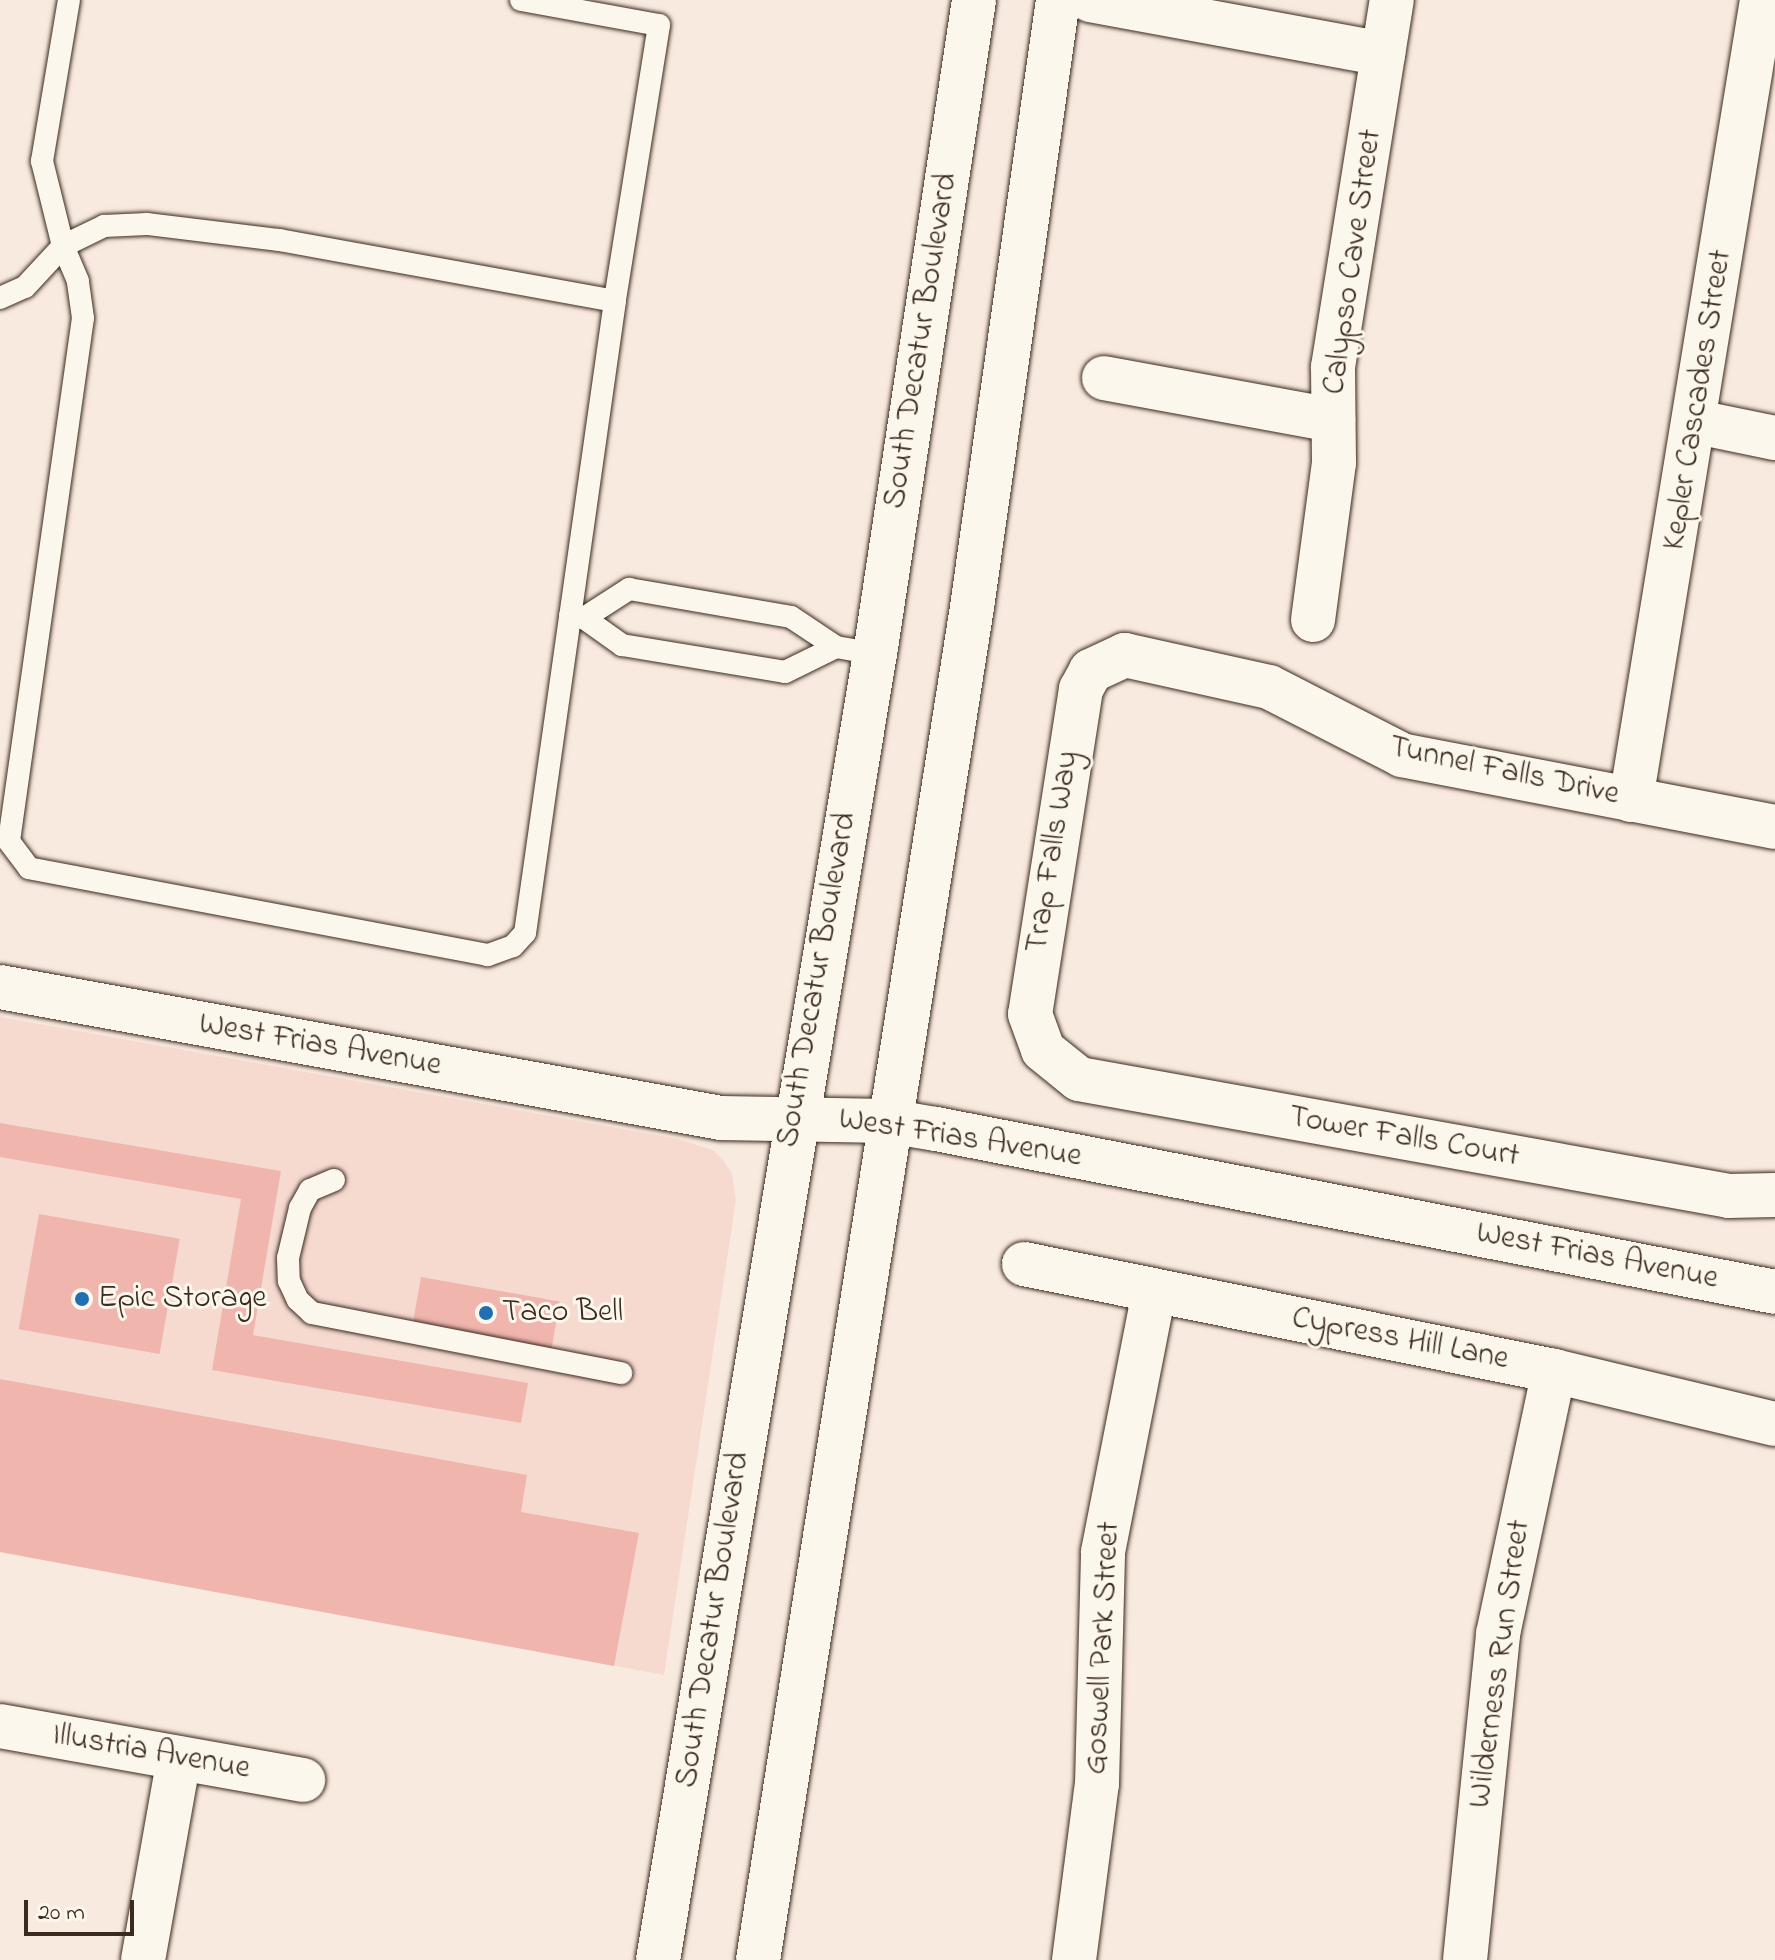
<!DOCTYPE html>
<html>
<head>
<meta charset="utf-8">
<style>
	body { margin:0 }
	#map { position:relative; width:1775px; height:1960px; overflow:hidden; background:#f9eadf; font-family:"Indie Flower",sans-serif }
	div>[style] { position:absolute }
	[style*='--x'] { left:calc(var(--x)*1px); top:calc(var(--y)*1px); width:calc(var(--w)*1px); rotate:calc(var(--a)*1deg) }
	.built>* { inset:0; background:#f6dad0 }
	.building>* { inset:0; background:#f0b5ad; transform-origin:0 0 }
	.roads { filter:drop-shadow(0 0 2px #3b2a1e) drop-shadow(0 0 2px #3b2a1e) }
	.lane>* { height:22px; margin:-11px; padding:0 11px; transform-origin:11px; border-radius:11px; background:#fbf7ec }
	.street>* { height:44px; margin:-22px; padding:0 22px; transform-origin:22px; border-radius:22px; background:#fbf7ec }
	.secondary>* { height:44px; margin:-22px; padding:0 22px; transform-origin:22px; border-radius:22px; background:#fbf7ec }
	.primary>* { height:44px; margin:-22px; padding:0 22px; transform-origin:22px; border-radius:22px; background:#fbf7ec }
	.dots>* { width:22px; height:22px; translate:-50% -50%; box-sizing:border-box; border:4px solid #fbf7ec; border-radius:50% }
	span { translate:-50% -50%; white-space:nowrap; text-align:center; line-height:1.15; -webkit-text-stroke:6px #fbf7ec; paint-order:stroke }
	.street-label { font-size:32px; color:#3b2a1e }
	.poi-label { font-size:32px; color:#3b2a1e }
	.left { translate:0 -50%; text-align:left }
	.scale { position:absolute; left:24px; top:1900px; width:110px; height:36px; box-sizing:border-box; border:4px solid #3b2a1e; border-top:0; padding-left:10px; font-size:24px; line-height:28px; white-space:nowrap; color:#3b2a1e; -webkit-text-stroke:6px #fbf7ec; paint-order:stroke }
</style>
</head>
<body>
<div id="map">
	<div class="built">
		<div style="clip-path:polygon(0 1017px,678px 1139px,713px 1150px,723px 1160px,732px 1173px,736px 1200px,664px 1675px,0 1552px)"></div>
	</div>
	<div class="building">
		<div style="clip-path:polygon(0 1123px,281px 1171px,253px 1335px,528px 1383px,521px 1423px,212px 1370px,241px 1199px,0 1157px)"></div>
		<div style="left:39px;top:1214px;width:143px;height:117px;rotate:10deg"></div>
		<div style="left:421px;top:1277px;width:141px;height:49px;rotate:10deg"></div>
		<div style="clip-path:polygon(0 1379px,527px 1475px,521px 1512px,639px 1533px,614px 1666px,0 1552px)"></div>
	</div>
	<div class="roads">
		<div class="lane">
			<div style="--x:521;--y:0;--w:140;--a:10.3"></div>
			<div style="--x:659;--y:25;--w:279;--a:99.1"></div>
			<div style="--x:147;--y:224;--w:133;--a:6.9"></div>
			<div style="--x:279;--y:240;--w:341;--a:10.3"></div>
			<div style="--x:615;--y:301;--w:638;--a:98.1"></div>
			<div style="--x:525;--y:933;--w:18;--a:133"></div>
			<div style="--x:513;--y:946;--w:27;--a:160"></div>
			<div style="--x:488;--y:955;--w:467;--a:-169.3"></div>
			<div style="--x:29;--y:868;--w:34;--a:-127"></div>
			<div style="--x:9;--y:841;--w:528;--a:-81.95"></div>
			<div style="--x:83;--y:318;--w:37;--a:-98"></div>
			<div style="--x:78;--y:281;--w:38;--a:-113"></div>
			<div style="--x:63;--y:246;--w:46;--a:-26"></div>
			<div style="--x:104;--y:226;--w:43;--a:-2.7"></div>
			<div style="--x:0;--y:298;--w:27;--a:-24"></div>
			<div style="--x:25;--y:287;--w:56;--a:-47.2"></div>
			<div style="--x:63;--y:246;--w:88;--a:-103.9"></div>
			<div style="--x:42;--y:161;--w:163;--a:-80.5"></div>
			<div style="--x:570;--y:616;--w:14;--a:8"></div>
			<div style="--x:584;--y:618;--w:47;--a:35.4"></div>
			<div style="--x:622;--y:645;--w:165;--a:9.4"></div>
			<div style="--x:785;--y:672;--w:57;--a:-26.1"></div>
			<div style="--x:584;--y:618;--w:54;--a:-32.8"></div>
			<div style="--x:629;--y:589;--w:164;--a:9.8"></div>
			<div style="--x:791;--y:617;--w:54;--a:33.7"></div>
			<div style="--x:836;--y:647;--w:40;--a:10"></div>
			<div style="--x:334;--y:1180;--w:26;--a:157"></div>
			<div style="--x:310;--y:1190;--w:21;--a:119"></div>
			<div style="--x:300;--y:1208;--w:51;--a:103.5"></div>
			<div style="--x:288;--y:1258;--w:23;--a:88"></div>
			<div style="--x:289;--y:1281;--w:21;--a:65"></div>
			<div style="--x:298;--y:1300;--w:19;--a:43"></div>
			<div style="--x:312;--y:1313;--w:315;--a:11"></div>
		</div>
		<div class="street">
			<div style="--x:1090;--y:0;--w:298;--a:10.4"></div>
			<div style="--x:1104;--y:378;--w:233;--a:10.4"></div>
			<div style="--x:1697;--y:422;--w:80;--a:11.6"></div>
			<div style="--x:1313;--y:620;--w:158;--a:-82.4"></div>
			<div style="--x:1334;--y:463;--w:96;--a:-90.6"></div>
			<div style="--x:1333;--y:367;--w:372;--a:-80.9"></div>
			<div style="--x:1631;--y:800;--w:811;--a:-80.7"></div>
			<div style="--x:1775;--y:827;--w:380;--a:-169.1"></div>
			<div style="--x:1402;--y:755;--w:149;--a:-152.9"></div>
			<div style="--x:1269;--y:687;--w:148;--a:-167.5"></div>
			<div style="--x:1125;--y:655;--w:38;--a:155"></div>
			<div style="--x:1091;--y:671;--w:21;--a:119"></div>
			<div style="--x:1081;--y:689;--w:329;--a:98.9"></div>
			<div style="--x:1030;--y:1014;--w:38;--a:70"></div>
			<div style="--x:1043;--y:1050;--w:46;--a:38.9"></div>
			<div style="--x:1079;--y:1079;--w:660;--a:10.2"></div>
			<div style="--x:1729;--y:1196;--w:46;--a:-1.2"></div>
			<div style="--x:1024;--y:1264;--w:541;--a:11.41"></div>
			<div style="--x:1554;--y:1371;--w:227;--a:13.5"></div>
			<div style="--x:0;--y:1726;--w:308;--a:10.1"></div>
			<div style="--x:143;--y:1960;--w:205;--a:-79.9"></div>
			<div style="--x:1074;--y:1960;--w:177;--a:-82.6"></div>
			<div style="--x:1097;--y:1784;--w:232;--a:-88.5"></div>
			<div style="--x:1103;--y:1552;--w:266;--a:-78.9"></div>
			<div style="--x:1465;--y:1960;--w:328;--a:-84.2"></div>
			<div style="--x:1498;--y:1634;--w:269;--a:-78"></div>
		</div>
		<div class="secondary">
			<div style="--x:0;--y:987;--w:733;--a:10.3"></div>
			<div style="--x:721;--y:1118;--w:167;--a:1"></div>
			<div style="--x:888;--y:1121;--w:49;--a:9.5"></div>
			<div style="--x:936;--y:1129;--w:855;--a:10.99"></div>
		</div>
		<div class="primary">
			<div style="--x:658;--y:1960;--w:1324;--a:-80.57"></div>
			<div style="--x:875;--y:654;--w:661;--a:-81.39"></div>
			<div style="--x:758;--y:1960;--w:1370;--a:-81.01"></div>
			<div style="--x:972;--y:607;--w:613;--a:-81.94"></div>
		</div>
	</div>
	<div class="dots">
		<div style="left:82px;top:1299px;background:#1f6fb2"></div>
		<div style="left:486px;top:1313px;background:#1f6fb2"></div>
	</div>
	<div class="street-label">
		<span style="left:1354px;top:262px;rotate:-82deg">Calypso Cave Street</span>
		<span style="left:922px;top:341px;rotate:-81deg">South Decatur Boulevard</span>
		<span style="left:1699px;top:400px;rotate:-81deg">Kepler Cascades Street</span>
		<span style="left:1504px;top:772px;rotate:12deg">Tunnel Falls Drive</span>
		<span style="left:1054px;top:852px;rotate:-81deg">Trap Falls Way</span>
		<span style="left:818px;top:980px;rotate:-80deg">South Decatur Boulevard</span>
		<span style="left:320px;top:1046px;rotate:10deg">West Frias Avenue</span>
		<span style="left:1404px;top:1138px;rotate:10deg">Tower Falls Court</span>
		<span style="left:960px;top:1139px;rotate:9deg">West Frias Avenue</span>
		<span style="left:1597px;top:1257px;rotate:11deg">West Frias Avenue</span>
		<span style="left:1400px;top:1340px;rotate:11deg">Cypress Hill Lane</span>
		<span style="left:714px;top:1620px;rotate:-81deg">South Decatur Boulevard</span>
		<span style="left:1104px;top:1648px;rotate:-87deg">Goswell Park Street</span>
		<span style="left:1501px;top:1664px;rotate:-82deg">Wilderness Run Street</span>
		<span style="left:151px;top:1753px;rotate:10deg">Illustria Avenue</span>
	</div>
	<div class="poi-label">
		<span class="left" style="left:98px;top:1299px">Epic Storage</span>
		<span class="left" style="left:502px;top:1313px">Taco Bell</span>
	</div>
	<div class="scale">20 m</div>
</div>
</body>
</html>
